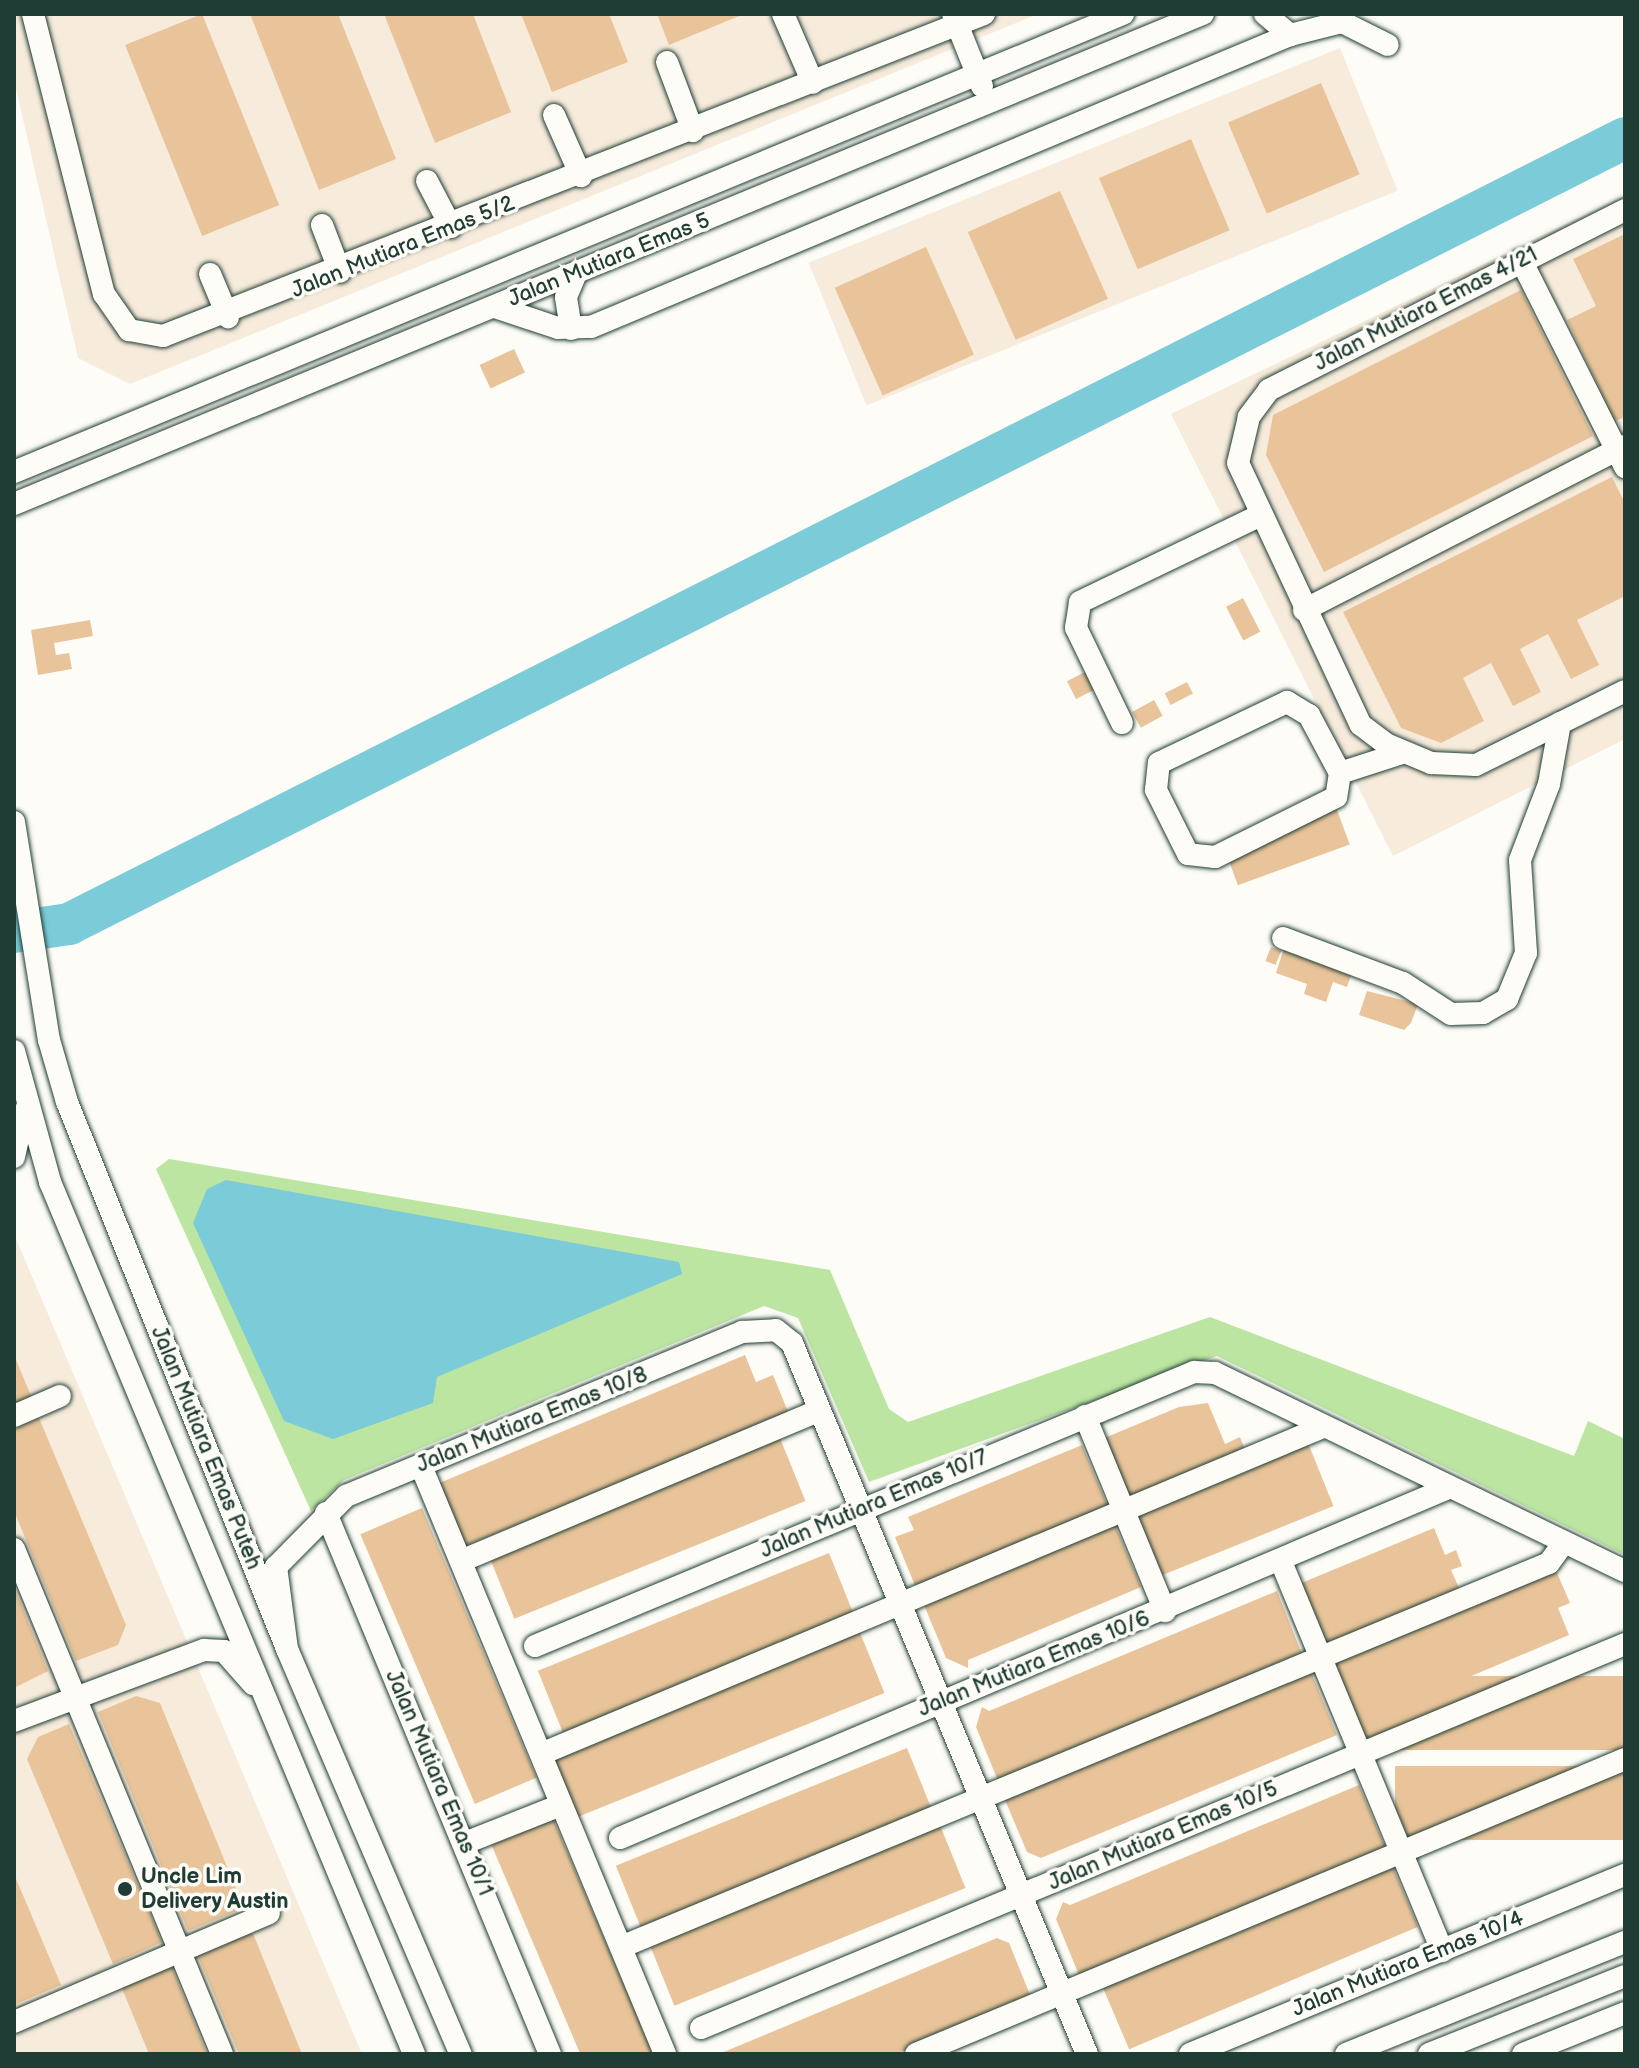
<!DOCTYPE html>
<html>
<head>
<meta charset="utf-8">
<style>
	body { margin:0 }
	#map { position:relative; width:1639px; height:2068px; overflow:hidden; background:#fdfcf7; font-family:"Balsamiq Sans",sans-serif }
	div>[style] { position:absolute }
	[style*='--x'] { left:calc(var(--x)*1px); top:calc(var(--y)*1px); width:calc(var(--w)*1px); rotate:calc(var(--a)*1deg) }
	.built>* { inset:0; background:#f7ebdb; transform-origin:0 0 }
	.green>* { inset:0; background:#bce5a2 }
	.water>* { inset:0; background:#7ccbd8 }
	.river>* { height:42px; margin:-21px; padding:0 21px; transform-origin:21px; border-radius:21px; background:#7ccbd8 }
	.building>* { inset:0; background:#e9c49a; transform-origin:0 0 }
	.roads { filter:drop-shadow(0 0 2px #1f3d34) drop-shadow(0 0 2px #1f3d34) }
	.minor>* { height:22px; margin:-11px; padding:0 11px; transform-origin:11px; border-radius:11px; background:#fdfcf7 }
	.dots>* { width:22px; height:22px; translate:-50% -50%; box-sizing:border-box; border:4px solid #fdfcf7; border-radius:50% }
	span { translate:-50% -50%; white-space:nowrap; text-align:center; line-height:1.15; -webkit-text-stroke:7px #fdfcf7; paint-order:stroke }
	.street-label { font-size:22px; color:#1f3d34 }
	.poi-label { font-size:22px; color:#1f3d34; font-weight:700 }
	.left { translate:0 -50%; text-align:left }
	.frame { position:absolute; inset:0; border:16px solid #1f3d34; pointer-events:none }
</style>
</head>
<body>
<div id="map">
	<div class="built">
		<div style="clip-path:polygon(14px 14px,1038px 14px,130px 384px,78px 358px,14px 80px)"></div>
		<div style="left:1340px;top:48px;width:154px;height:573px;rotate:68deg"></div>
		<div style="clip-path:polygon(1625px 196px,1625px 739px,1393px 856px,1171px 414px)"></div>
		<div style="clip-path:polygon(14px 1234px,362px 2054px,14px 2054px)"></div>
	</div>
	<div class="green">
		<div style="clip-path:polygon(169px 1159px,830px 1270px,889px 1409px,908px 1422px,1210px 1317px,1574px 1456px,1588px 1421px,1625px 1439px,1625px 1555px,1217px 1356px,869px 1482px,798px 1318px,764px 1306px,344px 1480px,311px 1511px,156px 1169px)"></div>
	</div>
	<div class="water">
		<div style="clip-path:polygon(226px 1180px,679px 1262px,682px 1274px,437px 1377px,433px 1403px,333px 1439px,284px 1421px,193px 1223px,207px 1189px)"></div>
	</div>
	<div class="river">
		<div style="--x:14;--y:932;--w:56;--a:-8.3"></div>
		<div style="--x:69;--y:924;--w:1743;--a:-26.8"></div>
	</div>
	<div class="building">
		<div style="left:202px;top:14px;width:206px;height:83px;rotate:68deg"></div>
		<div style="clip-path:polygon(250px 14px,338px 14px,396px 159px,319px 190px)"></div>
		<div style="clip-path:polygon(384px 14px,473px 14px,511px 112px,435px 143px)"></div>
		<div style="clip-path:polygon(521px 14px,609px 14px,628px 62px,552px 92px)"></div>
		<div style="clip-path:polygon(657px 14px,744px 14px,669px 45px)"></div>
		<div style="left:1321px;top:83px;width:99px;height:101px;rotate:67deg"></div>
		<div style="left:1191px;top:139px;width:99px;height:100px;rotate:67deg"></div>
		<div style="left:1060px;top:191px;width:118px;height:101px;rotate:66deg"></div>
		<div style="clip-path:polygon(1625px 234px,1625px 417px,1615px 421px,1567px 320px,1596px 306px,1573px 259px)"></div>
		<div style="left:926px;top:247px;width:118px;height:100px;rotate:66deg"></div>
		<div style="clip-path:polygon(1521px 290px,1593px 436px,1324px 572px,1266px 455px,1273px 415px)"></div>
		<div style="left:514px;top:349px;width:26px;height:38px;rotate:65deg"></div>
		<div style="clip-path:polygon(1612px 477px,1625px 503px,1625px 596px,1577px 620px,1599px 665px,1571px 679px,1548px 634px,1520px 649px,1541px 692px,1513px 706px,1491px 663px,1463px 678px,1484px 721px,1441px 743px,1401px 728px,1343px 612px)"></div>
		<div style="left:1243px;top:598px;width:38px;height:19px;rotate:63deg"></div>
		<div style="clip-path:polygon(90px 620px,93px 636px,54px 643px,56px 655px,69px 653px,72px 669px,38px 675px,31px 630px)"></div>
		<div style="left:1091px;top:669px;width:20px;height:27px;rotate:63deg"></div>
		<div style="left:1187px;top:682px;width:13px;height:25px;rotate:63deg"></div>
		<div style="left:1154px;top:700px;width:18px;height:25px;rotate:61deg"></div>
		<div style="left:1336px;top:807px;width:40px;height:119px;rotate:70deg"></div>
		<div style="left:1271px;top:947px;width:11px;height:15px;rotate:22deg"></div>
		<div style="clip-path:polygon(1284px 948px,1338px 967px,1351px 975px,1347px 987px,1333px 982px,1326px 1002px,1304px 994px,1307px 984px,1276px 973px)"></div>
		<div style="clip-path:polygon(1367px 991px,1418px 1004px,1411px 1023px,1404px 1030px,1359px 1015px)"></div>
		<div style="clip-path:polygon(14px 1355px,32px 1398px,14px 1406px)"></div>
		<div style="clip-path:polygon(745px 1355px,756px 1382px,773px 1375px,789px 1414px,463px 1547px,437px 1484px)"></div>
		<div style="clip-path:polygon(1208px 1403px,1225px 1444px,1240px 1437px,1246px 1452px,1128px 1502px,1102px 1439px,1179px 1407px)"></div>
		<div style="clip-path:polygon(39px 1418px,126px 1625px,118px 1645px,76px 1661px,14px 1511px,14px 1429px)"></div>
		<div style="left:780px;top:1438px;width:68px;height:314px;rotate:68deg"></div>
		<div style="left:1308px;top:1443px;width:68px;height:189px;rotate:68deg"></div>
		<div style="clip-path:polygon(1082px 1445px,1108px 1507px,916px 1588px,895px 1537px,914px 1530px,908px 1517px)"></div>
		<div style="left:422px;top:1508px;width:293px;height:67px;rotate:67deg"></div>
		<div style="clip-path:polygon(1115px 1525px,1141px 1587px,968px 1660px,968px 1668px,946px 1658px,924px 1605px)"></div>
		<div style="clip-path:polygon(1434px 1528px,1445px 1555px,1456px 1550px,1462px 1566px,1451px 1570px,1460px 1590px,1325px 1647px,1299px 1584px)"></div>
		<div style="left:829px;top:1553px;width:68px;height:314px;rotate:68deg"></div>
		<div style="clip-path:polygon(1555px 1568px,1570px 1603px,1558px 1608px,1569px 1635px,1357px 1724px,1331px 1661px)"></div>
		<div style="clip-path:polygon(14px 1587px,48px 1671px,14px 1688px)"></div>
		<div style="clip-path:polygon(1277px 1591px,1302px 1654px,998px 1781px,976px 1727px,982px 1707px,989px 1711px)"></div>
		<div style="left:859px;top:1630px;width:68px;height:335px;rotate:68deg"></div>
		<div style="clip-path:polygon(1311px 1672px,1337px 1735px,1041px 1858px,1027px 1852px,1005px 1800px)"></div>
		<div style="left:1625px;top:1676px;width:74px;height:266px;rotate:90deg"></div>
		<div style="clip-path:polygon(136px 1696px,160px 1703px,244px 1908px,188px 1931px,98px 1712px)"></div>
		<div style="clip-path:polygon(69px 1724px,162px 1942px,113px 1964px,27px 1759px,38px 1737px)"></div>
		<div style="left:907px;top:1748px;width:68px;height:314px;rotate:68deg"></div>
		<div style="left:1625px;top:1766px;width:74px;height:230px;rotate:90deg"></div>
		<div style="clip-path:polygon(1359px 1785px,1385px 1847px,1079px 1975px,1056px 1919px,1063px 1902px,1070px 1905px)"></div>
		<div style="left:552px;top:1816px;width:258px;height:67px;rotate:67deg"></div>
		<div style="left:940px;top:1825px;width:68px;height:314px;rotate:68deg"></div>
		<div style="left:1392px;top:1865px;width:67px;height:314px;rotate:67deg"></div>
		<div style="clip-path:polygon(14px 1874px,61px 1985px,14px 2005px)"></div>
		<div style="clip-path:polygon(252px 1931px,302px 2054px,239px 2054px,197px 1954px)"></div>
		<div style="clip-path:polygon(997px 1938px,1009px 1943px,1031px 1997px,895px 2054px,719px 2054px)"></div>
		<div style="clip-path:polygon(171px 1965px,207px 2054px,149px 2054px,121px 1986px)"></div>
	</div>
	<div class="roads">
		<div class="minor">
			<div style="--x:33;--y:14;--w:289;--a:75.8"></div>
			<div style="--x:104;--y:294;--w:44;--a:55.2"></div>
			<div style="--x:129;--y:330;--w:35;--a:10"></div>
			<div style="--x:163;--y:336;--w:882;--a:-21.42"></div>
			<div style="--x:783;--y:14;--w:75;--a:66.5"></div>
			<div style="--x:953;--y:14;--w:78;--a:68.1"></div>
			<div style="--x:1265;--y:14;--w:33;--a:40"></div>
			<div style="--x:667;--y:62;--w:74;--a:69.4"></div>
			<div style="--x:554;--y:115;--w:67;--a:66.1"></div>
			<div style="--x:427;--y:181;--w:52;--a:62.4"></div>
			<div style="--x:1625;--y:210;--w:399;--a:153.2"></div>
			<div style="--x:1269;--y:390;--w:34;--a:127"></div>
			<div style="--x:1249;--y:417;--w:47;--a:103.4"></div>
			<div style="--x:1238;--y:463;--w:289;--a:64.9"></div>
			<div style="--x:1361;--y:725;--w:34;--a:37"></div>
			<div style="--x:1388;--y:745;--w:47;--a:22.7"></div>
			<div style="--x:1431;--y:763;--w:45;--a:2.5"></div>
			<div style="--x:1476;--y:765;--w:166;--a:-26.4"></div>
			<div style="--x:322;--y:225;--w:50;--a:69"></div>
			<div style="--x:1521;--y:260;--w:232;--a:63.3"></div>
			<div style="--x:210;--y:274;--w:47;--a:67.3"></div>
			<div style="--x:495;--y:307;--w:66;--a:18.4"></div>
			<div style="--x:558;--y:328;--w:33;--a:-2"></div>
			<div style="--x:591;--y:327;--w:758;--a:-22.67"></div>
			<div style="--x:1290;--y:35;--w:54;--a:-14"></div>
			<div style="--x:1342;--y:22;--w:51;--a:26.6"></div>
			<div style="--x:571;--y:329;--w:32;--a:-99"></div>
			<div style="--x:566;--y:297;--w:26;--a:-67"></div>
			<div style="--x:14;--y:472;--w:1200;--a:-22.44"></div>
			<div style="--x:14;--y:504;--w:1286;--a:-22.4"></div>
			<div style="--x:1304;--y:610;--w:360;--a:-27.1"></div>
			<div style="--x:1287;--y:702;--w:26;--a:31"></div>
			<div style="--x:1309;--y:715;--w:66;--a:61.9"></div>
			<div style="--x:1340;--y:773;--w:24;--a:99"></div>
			<div style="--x:1336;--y:797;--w:135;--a:153.6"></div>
			<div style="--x:1215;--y:857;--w:27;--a:-174"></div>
			<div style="--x:1188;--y:854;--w:72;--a:-116.6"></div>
			<div style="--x:1156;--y:790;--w:27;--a:-84"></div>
			<div style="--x:1159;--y:763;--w:142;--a:-25.5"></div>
			<div style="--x:1122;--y:723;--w:106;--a:-115.8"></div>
			<div style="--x:1076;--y:628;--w:26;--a:-81"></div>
			<div style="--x:1080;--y:602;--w:196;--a:-25.7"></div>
			<div style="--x:1340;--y:773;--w:65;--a:-17.9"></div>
			<div style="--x:14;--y:822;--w:221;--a:80.9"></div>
			<div style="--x:49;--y:1040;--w:65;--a:73.8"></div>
			<div style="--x:67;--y:1102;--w:590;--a:68.09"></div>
			<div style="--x:287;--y:1649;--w:441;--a:66.8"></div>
			<div style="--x:1283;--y:938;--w:128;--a:20.6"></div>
			<div style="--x:1403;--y:983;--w:57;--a:32.9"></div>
			<div style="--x:1451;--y:1014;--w:32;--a:-2"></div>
			<div style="--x:1483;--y:1013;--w:28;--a:-30"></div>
			<div style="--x:1507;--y:999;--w:50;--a:-67.6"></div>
			<div style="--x:1526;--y:953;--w:93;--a:-93.7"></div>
			<div style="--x:1520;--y:860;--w:81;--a:-69.1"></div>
			<div style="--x:1549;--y:784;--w:62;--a:-79.8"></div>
			<div style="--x:14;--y:1051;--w:136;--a:74.6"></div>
			<div style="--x:50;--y:1182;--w:945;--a:67.34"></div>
			<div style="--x:14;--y:1157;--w:46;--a:-77.5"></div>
			<div style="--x:14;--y:1416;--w:50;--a:-23.5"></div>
			<div style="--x:1085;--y:1416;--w:211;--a:67.7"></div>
			<div style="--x:421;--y:1466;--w:637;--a:67.46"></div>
			<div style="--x:326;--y:1513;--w:586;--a:67.51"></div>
			<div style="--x:14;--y:1549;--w:546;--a:67.61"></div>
			<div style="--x:461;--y:1561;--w:389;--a:-22.8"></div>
			<div style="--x:1282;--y:1564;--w:419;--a:67.5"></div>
			<div style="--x:535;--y:1646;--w:714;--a:-22.58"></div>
			<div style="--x:1194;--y:1372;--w:21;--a:3"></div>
			<div style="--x:1215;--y:1373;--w:455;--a:25.8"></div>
			<div style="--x:287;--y:1649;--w:83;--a:-97.6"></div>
			<div style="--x:276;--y:1567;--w:100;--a:-45.4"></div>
			<div style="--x:346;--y:1496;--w:429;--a:-22.5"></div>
			<div style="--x:742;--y:1332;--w:34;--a:-3"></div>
			<div style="--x:776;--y:1330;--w:21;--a:39"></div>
			<div style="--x:792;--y:1343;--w:770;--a:67.47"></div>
			<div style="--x:14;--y:1721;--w:203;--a:-20.5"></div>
			<div style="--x:204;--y:1650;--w:20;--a:3"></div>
			<div style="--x:224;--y:1651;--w:44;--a:48.7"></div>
			<div style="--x:541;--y:1754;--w:848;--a:-22.69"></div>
			<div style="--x:620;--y:1838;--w:899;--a:-22.91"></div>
			<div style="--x:465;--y:1843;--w:103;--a:-21.6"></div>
			<div style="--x:621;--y:1947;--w:1004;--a:-22.48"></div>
			<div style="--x:1549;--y:1563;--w:24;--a:-54"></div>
			<div style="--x:14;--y:2022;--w:277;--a:-23.1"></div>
			<div style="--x:701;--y:2028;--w:1001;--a:-22.57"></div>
			<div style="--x:916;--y:2054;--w:768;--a:-22.59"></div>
			<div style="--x:1190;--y:2054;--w:470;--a:-22.4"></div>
			<div style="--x:1346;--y:2054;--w:301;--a:-21.9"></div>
			<div style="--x:1429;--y:2054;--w:211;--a:-21.7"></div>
			<div style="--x:1523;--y:2054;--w:110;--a:-21.9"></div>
		</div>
	</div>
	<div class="dots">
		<div style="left:125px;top:1889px;background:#1f3d34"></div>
	</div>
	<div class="street-label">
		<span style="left:403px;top:247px;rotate:-22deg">Jalan Mutiara Emas 5/2</span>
		<span style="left:609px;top:260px;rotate:-22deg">Jalan Mutiara Emas 5</span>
		<span style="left:1426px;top:309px;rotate:-27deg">Jalan Mutiara Emas 4/21</span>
		<span style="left:532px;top:1420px;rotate:-22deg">Jalan Mutiara Emas 10/8</span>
		<span style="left:206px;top:1448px;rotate:68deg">Jalan Mutiara Emas Puteh</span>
		<span style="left:874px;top:1504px;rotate:-23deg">Jalan Mutiara Emas 10/7</span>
		<span style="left:1034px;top:1664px;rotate:-22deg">Jalan Mutiara Emas 10/6</span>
		<span style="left:439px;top:1783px;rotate:67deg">Jalan Mutiara Emas 10/1</span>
		<span style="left:1163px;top:1836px;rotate:-23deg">Jalan Mutiara Emas 10/5</span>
		<span style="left:1408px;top:1964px;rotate:-22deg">Jalan Mutiara Emas 10/4</span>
	</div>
	<div class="poi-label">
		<span class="left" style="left:141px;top:1889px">Uncle Lim<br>Delivery Austin</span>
	</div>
	<div class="frame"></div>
</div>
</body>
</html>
